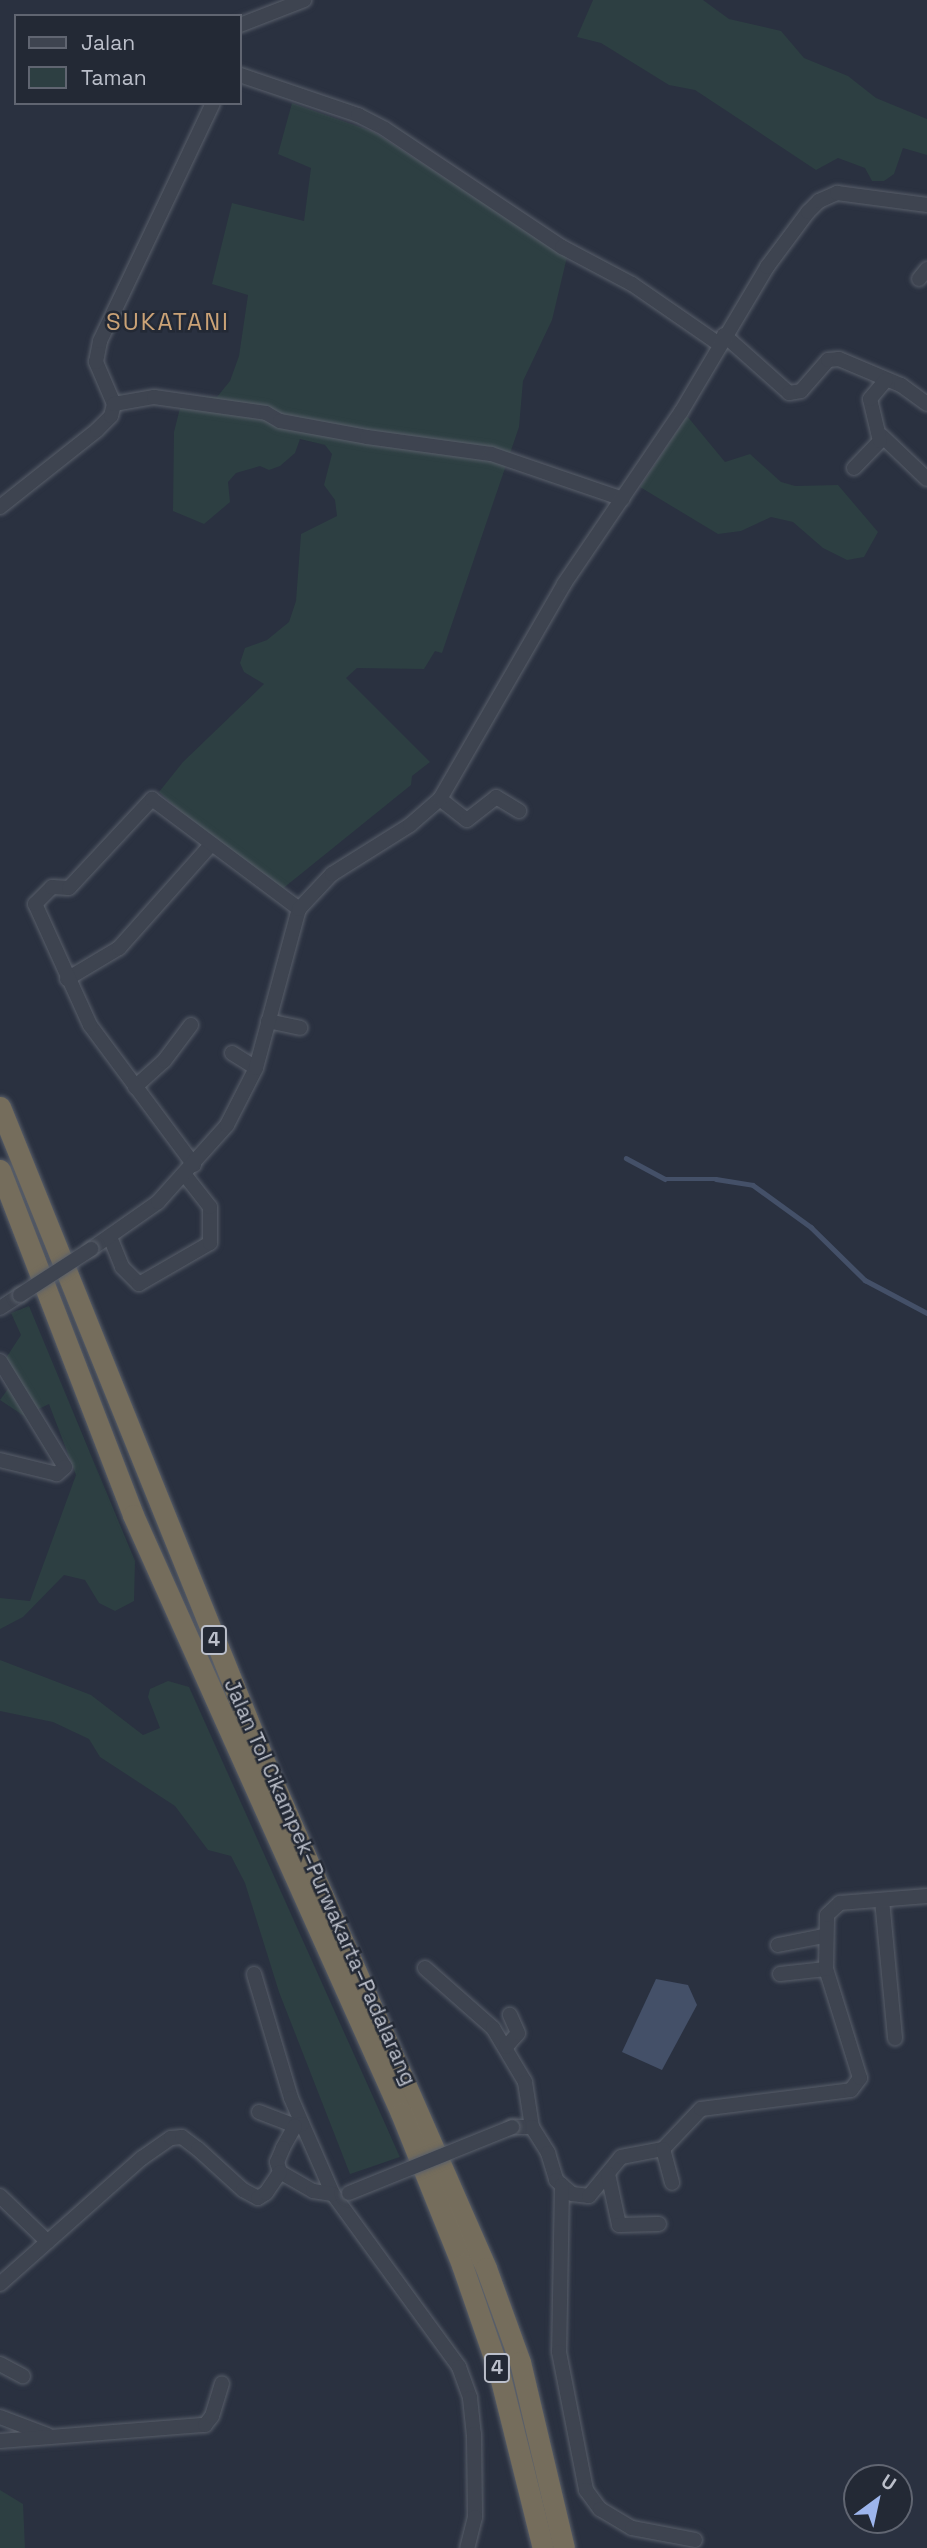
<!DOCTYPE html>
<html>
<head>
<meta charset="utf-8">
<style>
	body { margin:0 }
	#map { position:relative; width:927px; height:2548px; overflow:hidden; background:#2a3140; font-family:"Space Grotesk",sans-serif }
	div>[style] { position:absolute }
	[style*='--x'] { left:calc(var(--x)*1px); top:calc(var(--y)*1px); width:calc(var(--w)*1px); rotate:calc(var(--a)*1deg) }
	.green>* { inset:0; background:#2d3f42 }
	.water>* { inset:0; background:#445068 }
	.stream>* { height:4.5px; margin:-2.25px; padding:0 2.25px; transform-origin:2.25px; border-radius:2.25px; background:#445068 }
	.roads { filter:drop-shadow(0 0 2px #595f6a) drop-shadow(0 0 2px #595f6a) }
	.minor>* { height:14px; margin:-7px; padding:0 7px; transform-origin:7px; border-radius:7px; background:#3e4450 }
	.highway>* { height:21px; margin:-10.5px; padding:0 10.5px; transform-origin:10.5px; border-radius:10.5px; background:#756d5c }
	.bridges { filter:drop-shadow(0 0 2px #595f6a) drop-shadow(0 0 2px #595f6a) }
	.minor-bridge>* { height:14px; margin:-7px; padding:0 7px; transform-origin:7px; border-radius:7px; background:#3e4450 }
	span { translate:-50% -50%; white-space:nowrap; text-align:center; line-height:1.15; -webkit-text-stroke:5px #232935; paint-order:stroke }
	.shield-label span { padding:2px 5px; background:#232935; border:2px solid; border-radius:5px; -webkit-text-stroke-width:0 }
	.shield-label { font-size:19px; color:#bbbfca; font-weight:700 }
	.street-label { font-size:21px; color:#bbbfca }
	.quarter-label { font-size:24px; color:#caa276; letter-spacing:2px }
	.legend { position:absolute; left:14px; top:14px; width:228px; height:91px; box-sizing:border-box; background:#232935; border:2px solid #606571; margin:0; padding:9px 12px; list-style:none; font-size:21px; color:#bbbfca }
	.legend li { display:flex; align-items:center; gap:14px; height:35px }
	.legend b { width:35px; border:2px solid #606571 }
	.north { position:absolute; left:843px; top:2464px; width:70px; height:70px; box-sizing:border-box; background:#232935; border:2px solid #606571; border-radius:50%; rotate:33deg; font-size:19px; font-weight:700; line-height:28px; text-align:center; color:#bbbfca }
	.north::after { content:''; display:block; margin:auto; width:24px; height:32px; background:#9db5ec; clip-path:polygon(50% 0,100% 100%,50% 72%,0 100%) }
</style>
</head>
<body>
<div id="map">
	<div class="green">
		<div style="clip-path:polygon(593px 0,703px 0,729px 19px,781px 31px,804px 58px,848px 76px,876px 98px,927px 119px,927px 155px,903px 148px,894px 174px,884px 181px,872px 181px,865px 168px,838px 158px,816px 170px,695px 90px,669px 85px,601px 43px,577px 37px)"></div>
		<div style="clip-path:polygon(292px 103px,374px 132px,567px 257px,552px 320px,523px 381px,519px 427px,442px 653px,435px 651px,424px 669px,357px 668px,346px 678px,430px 762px,412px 776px,411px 785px,281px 890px,203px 832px,159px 792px,183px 762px,264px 684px,244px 672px,240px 663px,245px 648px,267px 640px,289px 622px,296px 601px,301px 534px,337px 516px,335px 500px,324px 485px,332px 454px,325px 445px,300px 439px,295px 453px,280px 466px,269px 470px,260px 466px,236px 473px,228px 482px,230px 502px,204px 524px,173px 511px,174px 432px,180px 408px,187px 396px,217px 397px,230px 381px,239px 356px,248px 295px,212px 284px,232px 203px,304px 221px,311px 168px,278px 154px)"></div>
		<div style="clip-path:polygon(687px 416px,725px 462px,750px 454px,781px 482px,795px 486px,838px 485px,878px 532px,864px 557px,847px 560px,823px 548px,793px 522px,771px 517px,741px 531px,718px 534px,640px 487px)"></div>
		<div style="clip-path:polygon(29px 1306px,135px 1561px,134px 1601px,115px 1611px,99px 1603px,85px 1580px,64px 1575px,23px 1617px,0 1629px,0 1598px,30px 1601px,76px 1475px,49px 1404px,24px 1416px,0 1400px,17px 1376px,4px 1361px,21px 1335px,11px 1313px)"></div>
		<div style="clip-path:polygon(0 1660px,91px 1695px,143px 1735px,160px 1728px,148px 1697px,150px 1689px,168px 1681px,189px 1687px,400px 2157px,350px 2174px,279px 1992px,245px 1883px,231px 1856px,208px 1850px,175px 1806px,100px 1757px,89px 1739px,53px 1722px,0 1711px)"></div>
		<div style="clip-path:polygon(0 2490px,23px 2504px,25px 2548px,0 2548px)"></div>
	</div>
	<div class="water">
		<div style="clip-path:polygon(656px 1979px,688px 1985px,697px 2005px,662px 2070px,622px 2052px)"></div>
	</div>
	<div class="stream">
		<div style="--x:626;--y:1158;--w:44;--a:28.3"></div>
		<div style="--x:665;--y:1179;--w:51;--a:0"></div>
		<div style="--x:716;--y:1179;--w:37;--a:9"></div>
		<div style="--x:753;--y:1185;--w:72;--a:35.9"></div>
		<div style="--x:811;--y:1227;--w:76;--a:44.5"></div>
		<div style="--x:865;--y:1280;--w:70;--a:28"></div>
	</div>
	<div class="roads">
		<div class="minor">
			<div style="--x:240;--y:25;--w:69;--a:-21.3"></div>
			<div style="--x:240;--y:75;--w:125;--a:18.7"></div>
			<div style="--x:358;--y:115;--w:30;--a:27"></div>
			<div style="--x:385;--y:129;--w:213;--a:33.7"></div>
			<div style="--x:562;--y:247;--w:79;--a:27.9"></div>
			<div style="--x:632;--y:284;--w:106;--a:34.6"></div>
			<div style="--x:919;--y:279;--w:13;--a:-51"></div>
			<div style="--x:724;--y:335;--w:87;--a:41.7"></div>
			<div style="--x:789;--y:393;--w:12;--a:-9"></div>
			<div style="--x:801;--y:391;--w:41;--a:-48.9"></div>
			<div style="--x:828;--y:360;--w:11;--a:-5"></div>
			<div style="--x:839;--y:359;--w:67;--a:22.8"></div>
			<div style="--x:901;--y:385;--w:32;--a:36"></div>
			<div style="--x:114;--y:404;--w:46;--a:-113.2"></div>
			<div style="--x:96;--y:362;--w:21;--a:-79"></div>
			<div style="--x:100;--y:341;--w:263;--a:-64.6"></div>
			<div style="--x:882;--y:436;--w:62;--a:43.7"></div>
			<div style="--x:854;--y:468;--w:37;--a:-46"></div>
			<div style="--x:880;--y:441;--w:43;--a:-103.4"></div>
			<div style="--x:870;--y:399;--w:25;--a:-50"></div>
			<div style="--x:0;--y:507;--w:124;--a:-38.4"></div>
			<div style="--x:97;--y:430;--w:20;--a:-45"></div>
			<div style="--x:111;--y:416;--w:12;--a:-76"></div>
			<div style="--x:114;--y:404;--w:41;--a:-9.9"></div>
			<div style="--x:154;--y:397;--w:113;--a:8.1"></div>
			<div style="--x:266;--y:413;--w:16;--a:30"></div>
			<div style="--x:280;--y:421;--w:88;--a:10.4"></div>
			<div style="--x:367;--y:437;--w:125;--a:7.8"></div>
			<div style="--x:491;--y:454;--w:139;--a:18.8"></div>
			<div style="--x:440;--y:799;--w:34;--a:38"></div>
			<div style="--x:467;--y:820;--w:37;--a:-38"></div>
			<div style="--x:496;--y:797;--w:27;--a:31"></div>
			<div style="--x:67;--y:979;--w:61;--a:-30.8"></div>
			<div style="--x:119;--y:948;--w:137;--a:-48.3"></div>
			<div style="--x:268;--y:1021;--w:33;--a:12"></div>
			<div style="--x:232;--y:1053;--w:28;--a:32"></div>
			<div style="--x:135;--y:1087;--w:39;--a:-42"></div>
			<div style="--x:164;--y:1061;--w:45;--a:-53.1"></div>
			<div style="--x:194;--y:1165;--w:174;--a:-126.6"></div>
			<div style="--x:90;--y:1025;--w:133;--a:-114.4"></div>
			<div style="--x:35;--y:904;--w:24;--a:-45"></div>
			<div style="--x:52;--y:887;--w:17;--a:3"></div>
			<div style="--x:69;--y:888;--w:122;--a:-47"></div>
			<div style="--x:152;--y:799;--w:184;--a:36.8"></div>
			<div style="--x:110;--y:1237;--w:32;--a:68"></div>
			<div style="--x:122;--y:1267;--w:24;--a:45"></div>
			<div style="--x:139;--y:1284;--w:82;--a:-30"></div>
			<div style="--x:210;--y:1243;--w:36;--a:-90"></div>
			<div style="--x:210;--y:1207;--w:41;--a:-128"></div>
			<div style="--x:91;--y:1249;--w:82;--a:-35"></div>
			<div style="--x:158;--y:1202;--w:103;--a:-48.1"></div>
			<div style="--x:227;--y:1125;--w:64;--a:-63"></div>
			<div style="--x:256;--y:1068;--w:165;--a:-74.9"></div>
			<div style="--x:299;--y:909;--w:48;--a:-46.7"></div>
			<div style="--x:332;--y:874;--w:92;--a:-32.1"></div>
			<div style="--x:410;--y:825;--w:40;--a:-41"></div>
			<div style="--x:440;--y:799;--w:248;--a:-60"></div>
			<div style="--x:564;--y:584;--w:208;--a:-55.8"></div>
			<div style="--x:681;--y:412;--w:169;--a:-59.3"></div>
			<div style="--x:767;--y:267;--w:69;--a:-53.3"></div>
			<div style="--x:808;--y:212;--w:16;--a:-45"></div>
			<div style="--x:819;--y:201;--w:20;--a:-24"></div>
			<div style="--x:837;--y:193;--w:91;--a:7.6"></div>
			<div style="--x:0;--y:1308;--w:24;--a:-33"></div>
			<div style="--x:0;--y:1361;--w:124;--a:58.5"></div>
			<div style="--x:65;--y:1467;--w:11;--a:139"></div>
			<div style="--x:57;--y:1474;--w:59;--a:-166.2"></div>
			<div style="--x:882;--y:1900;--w:139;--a:84.6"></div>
			<div style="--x:778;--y:1945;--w:47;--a:-11.1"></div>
			<div style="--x:425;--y:1968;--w:91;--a:41.4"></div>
			<div style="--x:493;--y:2028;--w:63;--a:59.3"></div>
			<div style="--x:525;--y:2082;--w:46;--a:81.2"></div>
			<div style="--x:254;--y:1974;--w:129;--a:73.4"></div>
			<div style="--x:291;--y:2098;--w:105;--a:66.4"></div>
			<div style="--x:333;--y:2194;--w:214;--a:53.9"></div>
			<div style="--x:459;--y:2367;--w:33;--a:70"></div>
			<div style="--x:470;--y:2398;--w:36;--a:84"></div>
			<div style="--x:474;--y:2434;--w:83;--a:89.3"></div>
			<div style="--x:475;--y:2517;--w:32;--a:104"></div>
			<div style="--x:780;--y:1974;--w:46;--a:-6.2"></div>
			<div style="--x:506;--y:2047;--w:18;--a:-49"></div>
			<div style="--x:518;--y:2033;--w:20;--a:-114"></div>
			<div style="--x:259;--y:2112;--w:39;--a:21"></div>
			<div style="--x:302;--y:2124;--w:7;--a:164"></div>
			<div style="--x:295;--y:2126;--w:25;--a:119"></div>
			<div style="--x:283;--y:2148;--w:15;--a:113"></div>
			<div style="--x:277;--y:2162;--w:10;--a:73"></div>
			<div style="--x:280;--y:2172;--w:38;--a:30"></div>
			<div style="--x:313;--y:2191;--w:20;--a:9"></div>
			<div style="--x:512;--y:2127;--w:20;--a:0"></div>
			<div style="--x:532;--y:2127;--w:31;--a:58"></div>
			<div style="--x:548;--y:2153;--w:28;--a:73"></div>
			<div style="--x:556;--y:2180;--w:21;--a:41"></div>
			<div style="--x:572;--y:2194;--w:17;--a:7"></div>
			<div style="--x:589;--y:2196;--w:50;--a:-50.6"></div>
			<div style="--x:621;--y:2157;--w:43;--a:-10.8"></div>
			<div style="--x:663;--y:2149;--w:55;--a:-46.5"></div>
			<div style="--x:701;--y:2109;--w:151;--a:-7.2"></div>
			<div style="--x:851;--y:2090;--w:15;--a:-53"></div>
			<div style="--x:860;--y:2078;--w:114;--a:-107.3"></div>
			<div style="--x:826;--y:1969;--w:54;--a:-88.9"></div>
			<div style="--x:827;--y:1915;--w:18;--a:-43"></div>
			<div style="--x:840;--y:1903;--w:87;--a:-4.6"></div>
			<div style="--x:663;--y:2149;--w:35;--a:75"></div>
			<div style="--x:608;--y:2174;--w:52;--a:77.8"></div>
			<div style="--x:619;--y:2225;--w:40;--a:-1.4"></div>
			<div style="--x:562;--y:2185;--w:167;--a:91"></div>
			<div style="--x:559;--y:2352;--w:141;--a:78.9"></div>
			<div style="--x:586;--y:2490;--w:24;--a:54"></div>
			<div style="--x:600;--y:2509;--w:37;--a:31"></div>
			<div style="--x:632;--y:2528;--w:64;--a:10.8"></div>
			<div style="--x:0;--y:2196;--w:66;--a:43.8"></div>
			<div style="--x:0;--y:2284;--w:190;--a:-41.6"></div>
			<div style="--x:142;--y:2158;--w:35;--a:-35"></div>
			<div style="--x:171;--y:2138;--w:11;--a:-5"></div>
			<div style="--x:182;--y:2137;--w:20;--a:37"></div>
			<div style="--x:198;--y:2149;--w:61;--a:42.3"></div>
			<div style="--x:243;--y:2190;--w:17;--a:28"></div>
			<div style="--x:258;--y:2198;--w:9;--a:-32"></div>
			<div style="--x:266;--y:2193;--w:25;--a:-56"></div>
			<div style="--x:0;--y:2364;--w:26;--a:28"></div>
			<div style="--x:0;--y:2417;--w:51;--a:20.6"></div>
			<div style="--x:0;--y:2441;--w:206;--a:-4.5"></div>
			<div style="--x:205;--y:2425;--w:11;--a:-52"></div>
			<div style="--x:212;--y:2416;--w:34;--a:-73"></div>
		</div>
		<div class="highway">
			<div style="--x:0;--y:1107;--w:718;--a:68.01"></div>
			<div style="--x:269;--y:1773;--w:540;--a:66.33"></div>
			<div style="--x:486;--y:2268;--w:100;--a:70.1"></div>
			<div style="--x:520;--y:2362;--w:191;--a:76.7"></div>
			<div style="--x:0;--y:1170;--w:370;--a:68.9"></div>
			<div style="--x:133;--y:1515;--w:655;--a:65.86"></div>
			<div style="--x:401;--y:2113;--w:164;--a:68.1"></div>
			<div style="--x:462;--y:2265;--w:113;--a:70.9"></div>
			<div style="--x:499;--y:2372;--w:181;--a:76"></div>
		</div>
	</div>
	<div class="bridges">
		<div class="minor-bridge">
			<div style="--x:20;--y:1295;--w:85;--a:-32.9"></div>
			<div style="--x:349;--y:2193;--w:176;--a:-22"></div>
		</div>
	</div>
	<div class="shield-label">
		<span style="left:214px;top:1640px">4</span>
		<span style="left:497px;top:2368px">4</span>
	</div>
	<div class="street-label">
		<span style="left:320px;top:1882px;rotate:66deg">Jalan Tol Cikampek–Purwakarta–Padalarang</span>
	</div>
	<div class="quarter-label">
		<span style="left:168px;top:322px">SUKATANI</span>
	</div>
	<ul class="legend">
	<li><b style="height:9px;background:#3e4450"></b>Jalan</li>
	<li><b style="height:19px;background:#2d3f42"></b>Taman</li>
	</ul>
	<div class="north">U</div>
</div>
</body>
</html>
